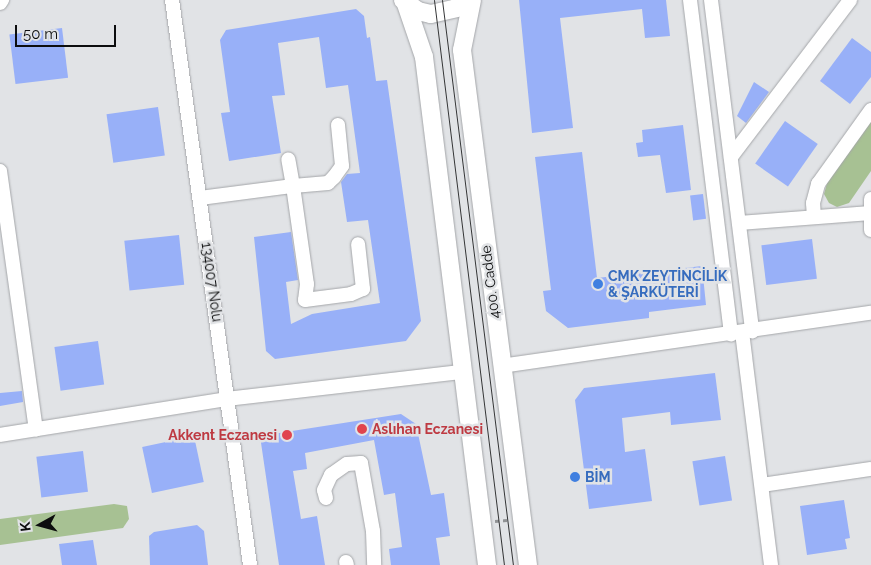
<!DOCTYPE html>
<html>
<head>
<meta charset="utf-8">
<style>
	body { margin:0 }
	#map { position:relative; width:871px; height:565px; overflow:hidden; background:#e1e3e6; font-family:Raleway,sans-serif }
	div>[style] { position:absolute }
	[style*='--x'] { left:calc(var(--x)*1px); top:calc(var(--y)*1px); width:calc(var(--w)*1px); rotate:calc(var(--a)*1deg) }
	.green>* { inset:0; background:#a7c193 }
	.building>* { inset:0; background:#98b0f8; transform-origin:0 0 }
	.path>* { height:2.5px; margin-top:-1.25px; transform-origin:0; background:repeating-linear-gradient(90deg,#919395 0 4px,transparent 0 8px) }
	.roads { filter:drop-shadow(0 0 1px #a4a6a9) drop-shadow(0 0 1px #a4a6a9) }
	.minor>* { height:14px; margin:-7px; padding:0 7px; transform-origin:7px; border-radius:7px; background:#fff }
	.major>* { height:18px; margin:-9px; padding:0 9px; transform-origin:9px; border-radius:9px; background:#fff }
	.tram>* { height:1px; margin:-0.5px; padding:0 0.5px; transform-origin:0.5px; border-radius:0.5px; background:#343536 }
	.dots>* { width:14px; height:14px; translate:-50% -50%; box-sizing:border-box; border:2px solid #e1e3e6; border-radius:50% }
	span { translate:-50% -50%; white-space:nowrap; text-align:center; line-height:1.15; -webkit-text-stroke:5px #e1e3e6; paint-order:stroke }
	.shop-label { font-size:14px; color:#366cbe; font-weight:700 }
	.left { translate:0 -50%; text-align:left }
	.street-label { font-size:14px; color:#0c0d0e }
	.health-label { font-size:14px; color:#be3a42; font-weight:700 }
	.right { translate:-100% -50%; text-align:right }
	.north { position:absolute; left:15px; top:500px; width:50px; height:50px; -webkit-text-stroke:4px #e1e3e6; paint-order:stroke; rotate:263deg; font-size:14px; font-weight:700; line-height:20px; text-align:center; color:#0c0d0e }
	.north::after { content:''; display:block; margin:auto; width:18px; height:22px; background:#0c0d0e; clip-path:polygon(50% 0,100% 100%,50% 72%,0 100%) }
	.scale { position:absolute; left:15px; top:25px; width:101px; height:22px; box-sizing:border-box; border:2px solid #0c0d0e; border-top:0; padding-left:6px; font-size:15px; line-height:18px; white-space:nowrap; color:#0c0d0e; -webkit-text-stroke:4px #e1e3e6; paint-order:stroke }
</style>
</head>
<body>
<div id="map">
	<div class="green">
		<div style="clip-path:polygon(871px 120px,871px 171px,849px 203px,837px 207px,829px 203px,824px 194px,827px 183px)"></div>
		<div style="clip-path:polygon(114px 504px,127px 506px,129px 519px,123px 528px,0 545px,0 519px)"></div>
	</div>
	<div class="building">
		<div style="clip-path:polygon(519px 0,666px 0,670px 36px,645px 38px,642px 9px,560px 18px,573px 128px,532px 133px)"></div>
		<div style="clip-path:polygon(356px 9px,364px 16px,367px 38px,370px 37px,376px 81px,387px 80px,421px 321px,406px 341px,275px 359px,266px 351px,254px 237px,291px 232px,298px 280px,286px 282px,291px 324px,312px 314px,380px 303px,368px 220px,347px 222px,341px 182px,347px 174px,360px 173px,348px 85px,326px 88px,319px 37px,278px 43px,285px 95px,272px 96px,281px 153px,229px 161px,221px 113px,230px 112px,220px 40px,226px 30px)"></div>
		<div style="left:62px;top:28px;width:50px;height:53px;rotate:83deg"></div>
		<div style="clip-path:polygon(852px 38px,871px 52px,871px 77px,850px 104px,820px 81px)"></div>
		<div style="clip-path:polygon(754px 82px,769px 92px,746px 123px,737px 116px)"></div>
		<div style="left:158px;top:107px;width:49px;height:52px;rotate:82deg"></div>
		<div style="left:785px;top:121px;width:40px;height:52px;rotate:35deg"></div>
		<div style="clip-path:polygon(683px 125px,691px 190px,666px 193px,660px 155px,638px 157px,636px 143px,643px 142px,642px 130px)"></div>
		<div style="clip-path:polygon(582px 152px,597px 278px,702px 266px,706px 305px,649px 312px,649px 318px,568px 328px,546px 311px,543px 291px,551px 290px,535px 157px)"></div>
		<div style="left:703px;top:194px;width:25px;height:13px;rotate:83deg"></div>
		<div style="left:179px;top:235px;width:50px;height:55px;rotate:84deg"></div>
		<div style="left:812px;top:239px;width:40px;height:51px;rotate:83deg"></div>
		<div style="left:98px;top:341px;width:44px;height:44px;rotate:82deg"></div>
		<div style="clip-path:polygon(715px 373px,721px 420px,671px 425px,670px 412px,622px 418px,625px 452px,645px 449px,652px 501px,589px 509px,575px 400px,584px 388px)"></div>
		<div style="clip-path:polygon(22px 391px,23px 402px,0 406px,0 393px)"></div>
		<div style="clip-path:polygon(401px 414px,416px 424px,431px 495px,444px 493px,450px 536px,436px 538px,440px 565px,391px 565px,389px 549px,402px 547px,395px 493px,384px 495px,374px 440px,305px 453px,307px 469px,293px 471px,301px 519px,317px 516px,325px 565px,279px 565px,260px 436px)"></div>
		<div style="left:194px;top:436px;width:47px;height:53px;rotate:78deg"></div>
		<div style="left:83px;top:451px;width:41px;height:47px;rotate:83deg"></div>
		<div style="left:725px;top:456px;width:45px;height:33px;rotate:81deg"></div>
		<div style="clip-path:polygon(844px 500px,850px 538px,845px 539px,847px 549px,807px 555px,800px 506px)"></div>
		<div style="clip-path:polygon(197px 525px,204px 531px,208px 565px,150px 565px,149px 536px,154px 532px)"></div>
		<div style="clip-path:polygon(93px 540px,97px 565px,62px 565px,59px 544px)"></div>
	</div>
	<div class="path">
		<div style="--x:495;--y:521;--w:12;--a:-5"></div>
	</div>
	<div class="roads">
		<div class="minor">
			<div style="--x:172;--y:0;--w:570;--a:82.14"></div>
			<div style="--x:690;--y:0;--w:337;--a:83"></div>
			<div style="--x:711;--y:0;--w:334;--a:82.9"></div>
			<div style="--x:0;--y:3;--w:4;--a:-56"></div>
			<div style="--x:338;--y:125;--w:41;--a:84.4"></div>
			<div style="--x:342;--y:166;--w:14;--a:126"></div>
			<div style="--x:334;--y:177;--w:8;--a:135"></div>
			<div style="--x:328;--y:183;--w:35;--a:175"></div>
			<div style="--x:293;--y:186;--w:99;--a:81.9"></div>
			<div style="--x:307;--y:284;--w:16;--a:97"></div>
			<div style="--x:305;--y:300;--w:46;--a:-7.4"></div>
			<div style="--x:351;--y:294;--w:13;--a:-23"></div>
			<div style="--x:363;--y:289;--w:45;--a:-96.3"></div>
			<div style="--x:731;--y:157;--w:197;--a:-52.8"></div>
			<div style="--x:0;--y:171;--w:261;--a:82.1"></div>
			<div style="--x:200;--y:198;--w:94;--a:-7.4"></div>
			<div style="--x:293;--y:186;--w:27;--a:-100"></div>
			<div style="--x:871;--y:199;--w:31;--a:90"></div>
			<div style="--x:814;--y:217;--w:14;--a:-94"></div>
			<div style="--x:813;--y:203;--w:20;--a:-75"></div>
			<div style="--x:818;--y:184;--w:91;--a:-54.4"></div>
			<div style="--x:739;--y:223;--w:132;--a:-4.3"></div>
			<div style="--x:742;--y:332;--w:235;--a:82.9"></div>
			<div style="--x:501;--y:366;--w:374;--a:-8.2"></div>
			<div style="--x:0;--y:435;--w:230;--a:-9"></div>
			<div style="--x:227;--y:399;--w:237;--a:-6.6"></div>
			<div style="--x:762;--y:485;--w:110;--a:-8.4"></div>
			<div style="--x:326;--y:498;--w:8;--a:-104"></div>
			<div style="--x:324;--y:490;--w:17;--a:-65"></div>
			<div style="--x:331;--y:475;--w:19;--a:-35"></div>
			<div style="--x:347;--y:464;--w:14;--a:-4"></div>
			<div style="--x:361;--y:463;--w:69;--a:80"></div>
			<div style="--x:373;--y:531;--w:34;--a:88"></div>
			<div style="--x:346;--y:562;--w:3;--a:72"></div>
		</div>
		<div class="major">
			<div style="--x:403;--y:0;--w:19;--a:36"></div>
			<div style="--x:418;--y:11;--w:13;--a:13"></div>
			<div style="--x:431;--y:14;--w:26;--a:-13"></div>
			<div style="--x:456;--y:8;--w:14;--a:-36"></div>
			<div style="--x:472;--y:0;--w:51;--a:101.3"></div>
			<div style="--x:462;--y:50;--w:519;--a:82.7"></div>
			<div style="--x:406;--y:4;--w:56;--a:71.2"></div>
			<div style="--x:424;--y:57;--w:512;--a:82.93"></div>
		</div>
	</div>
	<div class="tram">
		<div style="--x:434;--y:0;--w:569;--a:82.94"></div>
		<div style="--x:442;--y:0;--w:569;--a:82.84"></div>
	</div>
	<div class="dots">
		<div style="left:598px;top:284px;background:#3f7fe0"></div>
		<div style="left:362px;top:429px;background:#e0444e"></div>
		<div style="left:287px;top:435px;background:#e0444e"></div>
		<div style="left:575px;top:477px;background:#3f7fe0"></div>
	</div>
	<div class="shop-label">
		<span class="left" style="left:608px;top:284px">CMK ZEYTİNCİLİK<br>&amp; ŞARKÜTERİ</span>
		<span class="left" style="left:585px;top:477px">BİM</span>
	</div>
	<div class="street-label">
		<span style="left:212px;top:282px;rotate:82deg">134007 Nolu</span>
		<span style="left:490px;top:282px;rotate:-97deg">400. Cadde</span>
	</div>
	<div class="health-label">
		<span class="left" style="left:372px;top:429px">Aslıhan Eczanesi</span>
		<span class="right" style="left:277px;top:435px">Akkent Eczanesi</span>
	</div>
	<div class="north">K</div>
	<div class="scale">50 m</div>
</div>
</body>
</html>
